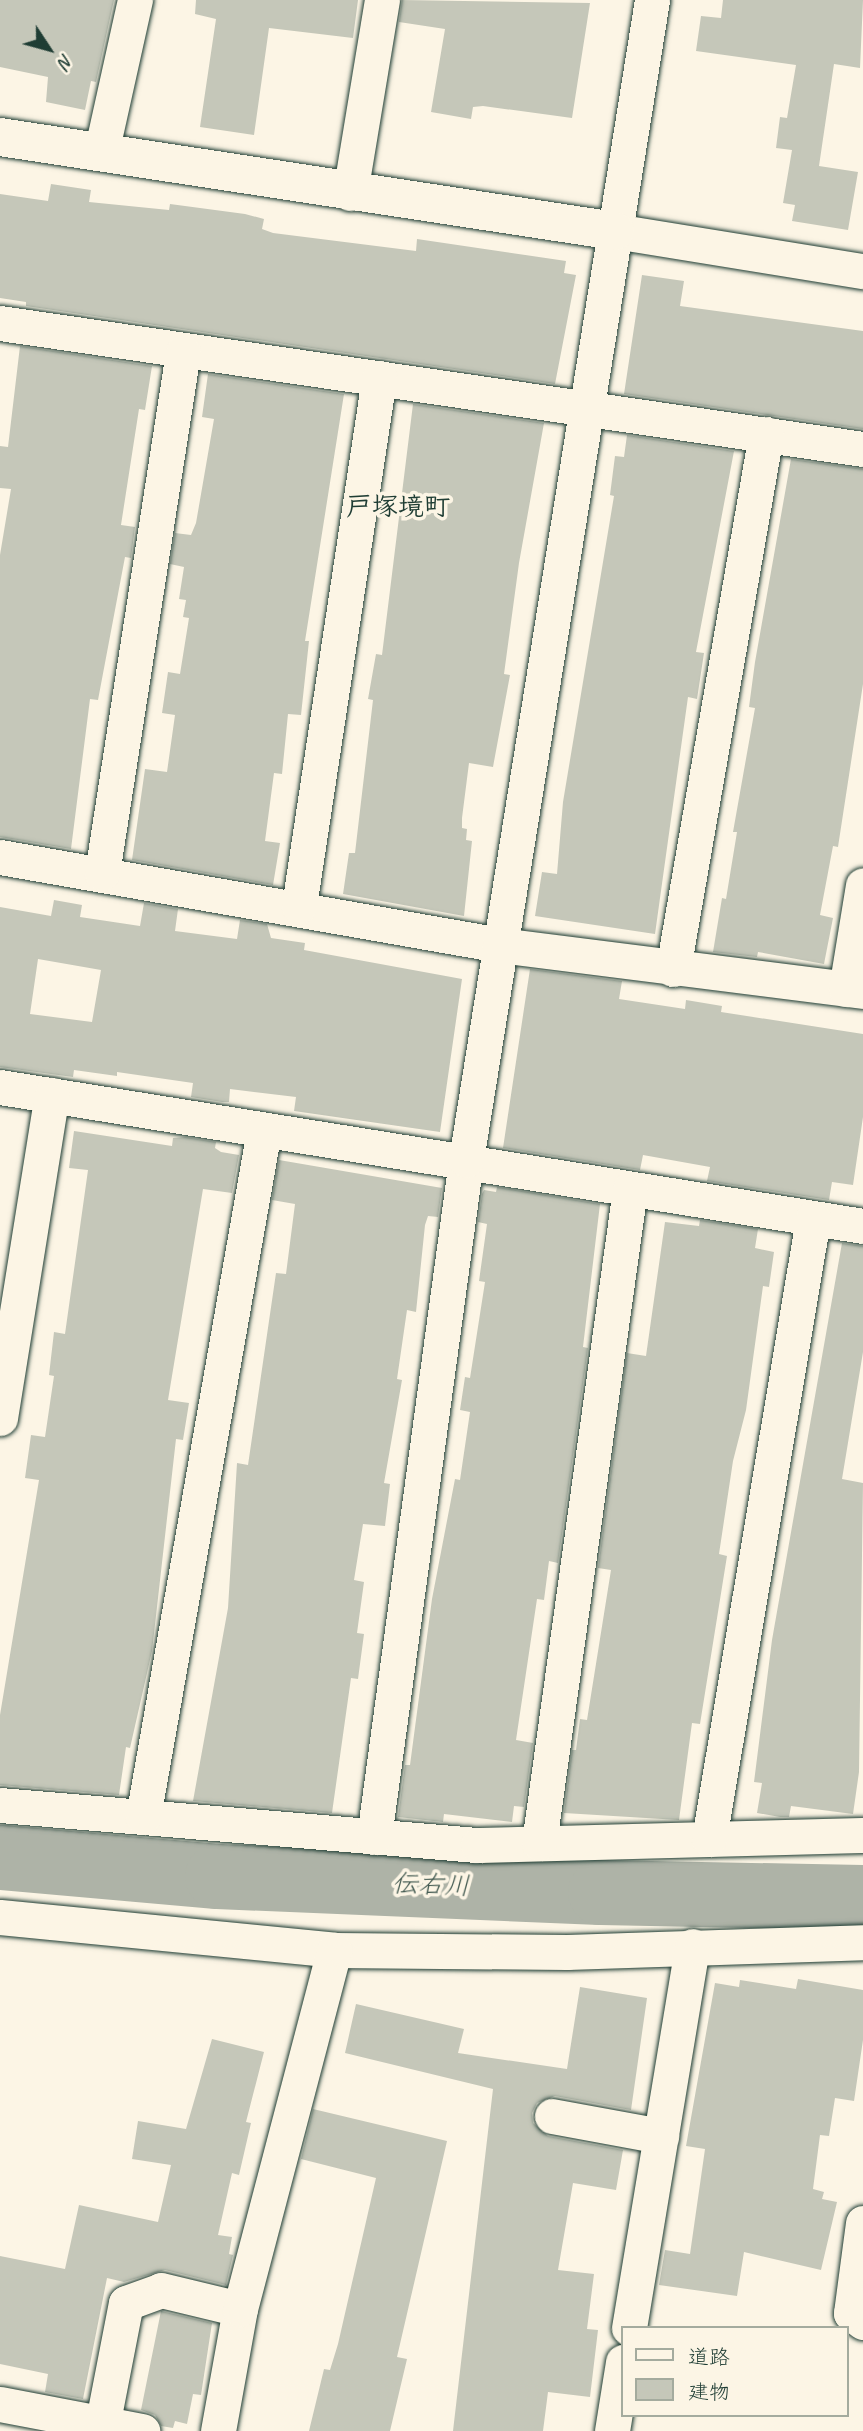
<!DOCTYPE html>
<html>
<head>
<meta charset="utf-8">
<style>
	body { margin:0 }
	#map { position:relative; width:863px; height:2431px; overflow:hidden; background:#fcf5e5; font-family:Caveat,"Klee One",sans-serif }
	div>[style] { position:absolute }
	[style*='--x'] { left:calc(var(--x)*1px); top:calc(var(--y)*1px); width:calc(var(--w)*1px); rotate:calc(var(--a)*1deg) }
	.river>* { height:65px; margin:-32.5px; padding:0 32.5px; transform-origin:32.5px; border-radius:32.5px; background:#aeb3a7 }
	.building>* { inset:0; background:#c5c7b9 }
	.roads { filter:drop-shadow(0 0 2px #1f3d34) drop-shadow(0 0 2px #1f3d34) }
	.street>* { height:35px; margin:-17.5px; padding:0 17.5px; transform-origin:17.5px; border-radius:17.5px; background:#fcf5e5 }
	.secondary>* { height:38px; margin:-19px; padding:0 19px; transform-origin:19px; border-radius:19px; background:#fcf5e5 }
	span { translate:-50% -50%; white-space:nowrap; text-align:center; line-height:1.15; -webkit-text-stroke:7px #fcf5e5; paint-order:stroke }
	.neighbourhood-label { font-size:26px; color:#1f3d34; font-weight:700 }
	.water-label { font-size:26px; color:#435a51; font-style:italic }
	.legend { position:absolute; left:621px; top:2326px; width:228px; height:91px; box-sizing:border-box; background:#fcf5e5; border:2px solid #a4ab9e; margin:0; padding:9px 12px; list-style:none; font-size:21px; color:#1f3d34 }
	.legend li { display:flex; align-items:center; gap:14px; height:35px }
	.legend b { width:35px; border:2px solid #a4ab9e }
	.north { position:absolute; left:14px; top:14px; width:70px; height:70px; -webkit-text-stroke:5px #fcf5e5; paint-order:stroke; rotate:126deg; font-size:19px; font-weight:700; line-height:28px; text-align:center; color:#1f3d34 }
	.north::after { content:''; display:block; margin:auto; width:24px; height:32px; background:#1f3d34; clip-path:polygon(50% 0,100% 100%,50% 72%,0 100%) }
</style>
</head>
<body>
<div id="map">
	<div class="river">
		<div style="--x:0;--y:1857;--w:218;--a:5"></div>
		<div style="--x:217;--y:1876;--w:383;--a:2.4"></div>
		<div style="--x:600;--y:1892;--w:263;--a:1.1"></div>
	</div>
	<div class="building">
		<div style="clip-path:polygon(0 0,114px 0,96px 82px,91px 81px,85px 110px,46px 102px,48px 77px,0 67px)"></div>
		<div style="clip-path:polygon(196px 0,358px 0,353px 38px,269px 28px,254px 135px,200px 127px,216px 19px,195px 14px)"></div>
		<div style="clip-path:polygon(402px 0,590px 3px,572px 118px,483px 106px,473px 107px,471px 119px,431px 112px,445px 29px,399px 22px)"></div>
		<div style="clip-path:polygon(723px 0,863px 0,860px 68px,834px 64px,819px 166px,858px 172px,848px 230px,792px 221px,795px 205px,783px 203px,792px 150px,776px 148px,780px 117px,787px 118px,796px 65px,696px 51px,701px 16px,721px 18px)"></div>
		<div style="clip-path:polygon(51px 184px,91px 190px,89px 202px,169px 210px,170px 204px,245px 214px,264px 219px,262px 229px,273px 233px,416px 251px,417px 239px,566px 261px,564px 273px,576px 275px,555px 384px,26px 306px,26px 302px,0 298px,0 194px,48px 201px)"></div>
		<div style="clip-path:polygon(642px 275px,684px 281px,680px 306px,863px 331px,863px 429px,624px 394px)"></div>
		<div style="clip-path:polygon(20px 346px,152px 366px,145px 410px,139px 409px,121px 525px,135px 527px,131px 558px,125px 557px,98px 700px,90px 699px,71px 849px,0 837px,0 555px,11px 489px,0 488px,0 446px,8px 447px)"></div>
		<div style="clip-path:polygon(208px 374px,344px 394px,305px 641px,309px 641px,301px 715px,288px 714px,282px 774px,274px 773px,265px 841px,280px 843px,273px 885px,132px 860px,145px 769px,167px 772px,175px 715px,162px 713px,168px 672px,180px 674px,189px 618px,183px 617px,186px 600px,179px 599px,184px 567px,170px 564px,175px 533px,191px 535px,196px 523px,214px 419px,202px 417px)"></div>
		<div style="clip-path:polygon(413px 404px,544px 423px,519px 563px,504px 674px,510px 675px,493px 767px,469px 763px,462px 818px,462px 828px,467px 829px,466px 840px,472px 841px,464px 916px,343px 894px,349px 853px,355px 853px,373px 700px,368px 699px,376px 654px,382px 655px)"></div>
		<div style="clip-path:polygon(627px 435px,734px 451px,696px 652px,704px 653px,697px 699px,688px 697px,655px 934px,535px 916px,542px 872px,557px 874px,563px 802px,614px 496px,610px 495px,615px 456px,624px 457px)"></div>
		<div style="clip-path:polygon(791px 459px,863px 469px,863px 684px,838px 847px,833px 846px,820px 915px,833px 918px,824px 964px,758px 952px,757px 957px,713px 952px,722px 898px,726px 899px,737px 832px,733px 832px,755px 708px,749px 707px,755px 662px)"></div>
		<div style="clip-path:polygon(evenodd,54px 900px,82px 905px,80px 917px,140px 926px,144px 903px,178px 909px,175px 931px,237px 939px,240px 920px,267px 924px,271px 938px,305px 943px,304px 950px,462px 979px,440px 1132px,294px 1111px,296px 1097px,230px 1089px,229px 1102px,222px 1102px,191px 1097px,193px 1083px,117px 1072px,117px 1076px,74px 1070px,73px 1077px,0 1067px,0 907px,51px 916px,54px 900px,38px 959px,101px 970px,92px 1022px,30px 1014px,38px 959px)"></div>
		<div style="clip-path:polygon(530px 969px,622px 981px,619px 999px,685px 1009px,686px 1000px,722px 1006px,721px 1012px,863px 1034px,863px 1117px,853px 1185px,832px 1182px,829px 1200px,707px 1181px,710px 1167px,643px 1155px,640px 1170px,503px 1148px)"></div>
		<div style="clip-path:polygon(74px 1131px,172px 1146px,173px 1138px,185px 1137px,216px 1142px,215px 1148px,221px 1152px,239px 1155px,232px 1193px,203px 1189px,168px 1400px,189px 1403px,183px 1440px,176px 1439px,152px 1651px,130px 1748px,126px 1747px,119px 1795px,0 1785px,0 1715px,39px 1480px,25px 1478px,31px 1435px,45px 1437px,54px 1376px,49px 1375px,54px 1332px,65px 1334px,88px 1170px,69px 1168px)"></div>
		<div style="clip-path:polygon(279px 1160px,442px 1188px,438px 1217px,428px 1216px,425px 1225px,416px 1312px,407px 1310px,397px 1379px,402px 1380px,384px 1483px,390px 1484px,385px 1526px,363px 1524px,354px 1580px,364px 1582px,357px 1633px,364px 1634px,358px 1679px,351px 1678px,332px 1813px,193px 1801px,228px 1608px,237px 1463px,248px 1465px,276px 1273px,286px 1274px,295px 1204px,272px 1200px)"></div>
		<div style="clip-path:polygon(497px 1187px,600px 1204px,583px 1347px,588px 1348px,558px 1563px,549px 1561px,544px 1600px,537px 1599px,516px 1740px,533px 1743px,524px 1807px,514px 1806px,512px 1822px,444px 1814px,443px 1822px,398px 1817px,405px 1765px,410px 1765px,432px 1599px,455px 1479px,460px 1480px,470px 1412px,460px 1410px,465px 1377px,470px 1378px,485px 1282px,479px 1281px,487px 1224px,478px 1222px,482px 1194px,484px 1190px,496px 1192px)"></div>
		<div style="clip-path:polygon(700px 1220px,758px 1229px,755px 1248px,774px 1252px,769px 1287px,763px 1286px,746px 1410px,733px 1461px,719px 1554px,727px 1556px,700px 1724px,692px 1723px,679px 1820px,564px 1813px,572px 1750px,576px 1750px,580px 1719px,587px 1720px,611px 1570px,598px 1568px,627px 1353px,646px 1356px,665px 1222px,699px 1226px)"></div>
		<div style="clip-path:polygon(842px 1243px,863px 1246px,863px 1352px,842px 1479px,863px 1483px,859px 1772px,853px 1814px,791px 1806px,789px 1817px,780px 1817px,757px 1813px,762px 1783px,754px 1782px,772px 1640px)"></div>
		<div style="clip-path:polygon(798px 1979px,863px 1990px,863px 2040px,854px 2101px,835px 2098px,829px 2136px,820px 2135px,813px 2189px,824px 2192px,822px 2199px,837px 2202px,821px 2270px,744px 2252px,737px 2296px,659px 2285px,665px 2250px,690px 2254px,705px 2149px,686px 2146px,715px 1983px,739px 1987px,740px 1980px,796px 1989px)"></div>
		<div style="clip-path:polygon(580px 1987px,647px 1998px,631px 2110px,555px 2096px,537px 2103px,532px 2113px,533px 2123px,548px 2136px,623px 2150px,616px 2190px,573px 2183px,558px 2270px,594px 2274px,587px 2329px,598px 2330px,590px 2397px,548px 2392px,543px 2431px,453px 2431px,493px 2089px,345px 2053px,356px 2004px,464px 2029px,458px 2053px,567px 2069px)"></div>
		<div style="clip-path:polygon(212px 2039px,264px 2052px,246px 2122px,251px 2123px,239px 2175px,232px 2173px,218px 2235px,232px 2237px,229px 2254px,233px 2255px,226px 2285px,165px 2270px,124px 2282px,107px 2278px,83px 2399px,45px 2392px,48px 2374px,0 2364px,0 2256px,65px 2269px,79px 2205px,158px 2222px,171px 2165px,132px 2159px,138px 2121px,186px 2129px)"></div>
		<div style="clip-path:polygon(313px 2109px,447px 2141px,397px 2357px,407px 2359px,390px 2431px,309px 2431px,324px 2369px,330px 2370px,338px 2344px,376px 2178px,301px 2159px)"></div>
		<div style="clip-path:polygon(161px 2311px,212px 2323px,201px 2395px,193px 2394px,187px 2424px,175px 2421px,173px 2428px,161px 2426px,155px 2415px,141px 2410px)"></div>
	</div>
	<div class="roads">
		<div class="street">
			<div style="--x:101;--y:153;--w:157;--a:-77.5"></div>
			<div style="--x:350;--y:193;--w:196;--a:-80.6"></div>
			<div style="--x:615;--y:231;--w:251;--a:9.2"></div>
			<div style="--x:0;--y:323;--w:872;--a:8.31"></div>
			<div style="--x:0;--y:857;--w:508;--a:9.98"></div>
			<div style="--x:500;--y:945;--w:366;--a:7.2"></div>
			<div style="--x:102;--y:873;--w:527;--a:-81.16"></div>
			<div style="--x:299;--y:906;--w:534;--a:-81.38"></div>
			<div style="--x:673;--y:969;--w:543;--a:-80.14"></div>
			<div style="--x:846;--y:989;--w:105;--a:-80.7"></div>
			<div style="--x:0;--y:1087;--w:874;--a:9.15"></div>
			<div style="--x:0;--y:1418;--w:327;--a:-80.9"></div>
			<div style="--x:0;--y:1805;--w:480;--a:4.8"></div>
			<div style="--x:478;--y:1845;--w:385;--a:-1.5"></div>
			<div style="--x:143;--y:1817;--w:698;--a:-80.01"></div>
			<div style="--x:374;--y:1837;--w:683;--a:-82.26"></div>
			<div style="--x:466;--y:1160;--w:1175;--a:-80.89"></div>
			<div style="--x:709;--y:1839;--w:629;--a:-80.48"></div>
			<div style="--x:539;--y:1843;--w:660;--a:-82.08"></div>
			<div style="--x:0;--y:1917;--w:336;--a:5.6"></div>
			<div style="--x:334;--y:1950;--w:233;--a:0.5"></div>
			<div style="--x:567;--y:1952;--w:296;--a:-1.9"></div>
			<div style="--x:552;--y:2116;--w:111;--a:10.4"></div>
			<div style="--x:863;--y:2223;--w:91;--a:97.6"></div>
			<div style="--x:851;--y:2313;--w:15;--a:37"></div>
			<div style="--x:629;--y:2328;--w:387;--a:-80.6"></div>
			<div style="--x:0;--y:2404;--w:145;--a:10.8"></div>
			<div style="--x:103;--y:2421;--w:120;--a:-79"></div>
			<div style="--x:126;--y:2303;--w:37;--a:-20"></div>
			<div style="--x:161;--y:2290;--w:81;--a:13.5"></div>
			<div style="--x:218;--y:2431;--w:124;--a:-79.8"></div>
			<div style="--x:240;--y:2309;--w:371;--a:-75.3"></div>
			<div style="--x:612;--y:2431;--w:70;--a:-80.9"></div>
		</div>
		<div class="secondary">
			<div style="--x:0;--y:137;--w:622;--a:8.69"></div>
		</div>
	</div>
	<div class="neighbourhood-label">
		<span style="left:398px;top:507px">戸塚境町</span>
	</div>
	<div class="water-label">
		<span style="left:431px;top:1885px;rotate:2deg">伝右川</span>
	</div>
	<ul class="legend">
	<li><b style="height:9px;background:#fcf5e5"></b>道路</li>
	<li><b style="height:19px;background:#c5c7b9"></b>建物</li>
	</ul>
	<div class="north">N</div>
</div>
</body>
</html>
